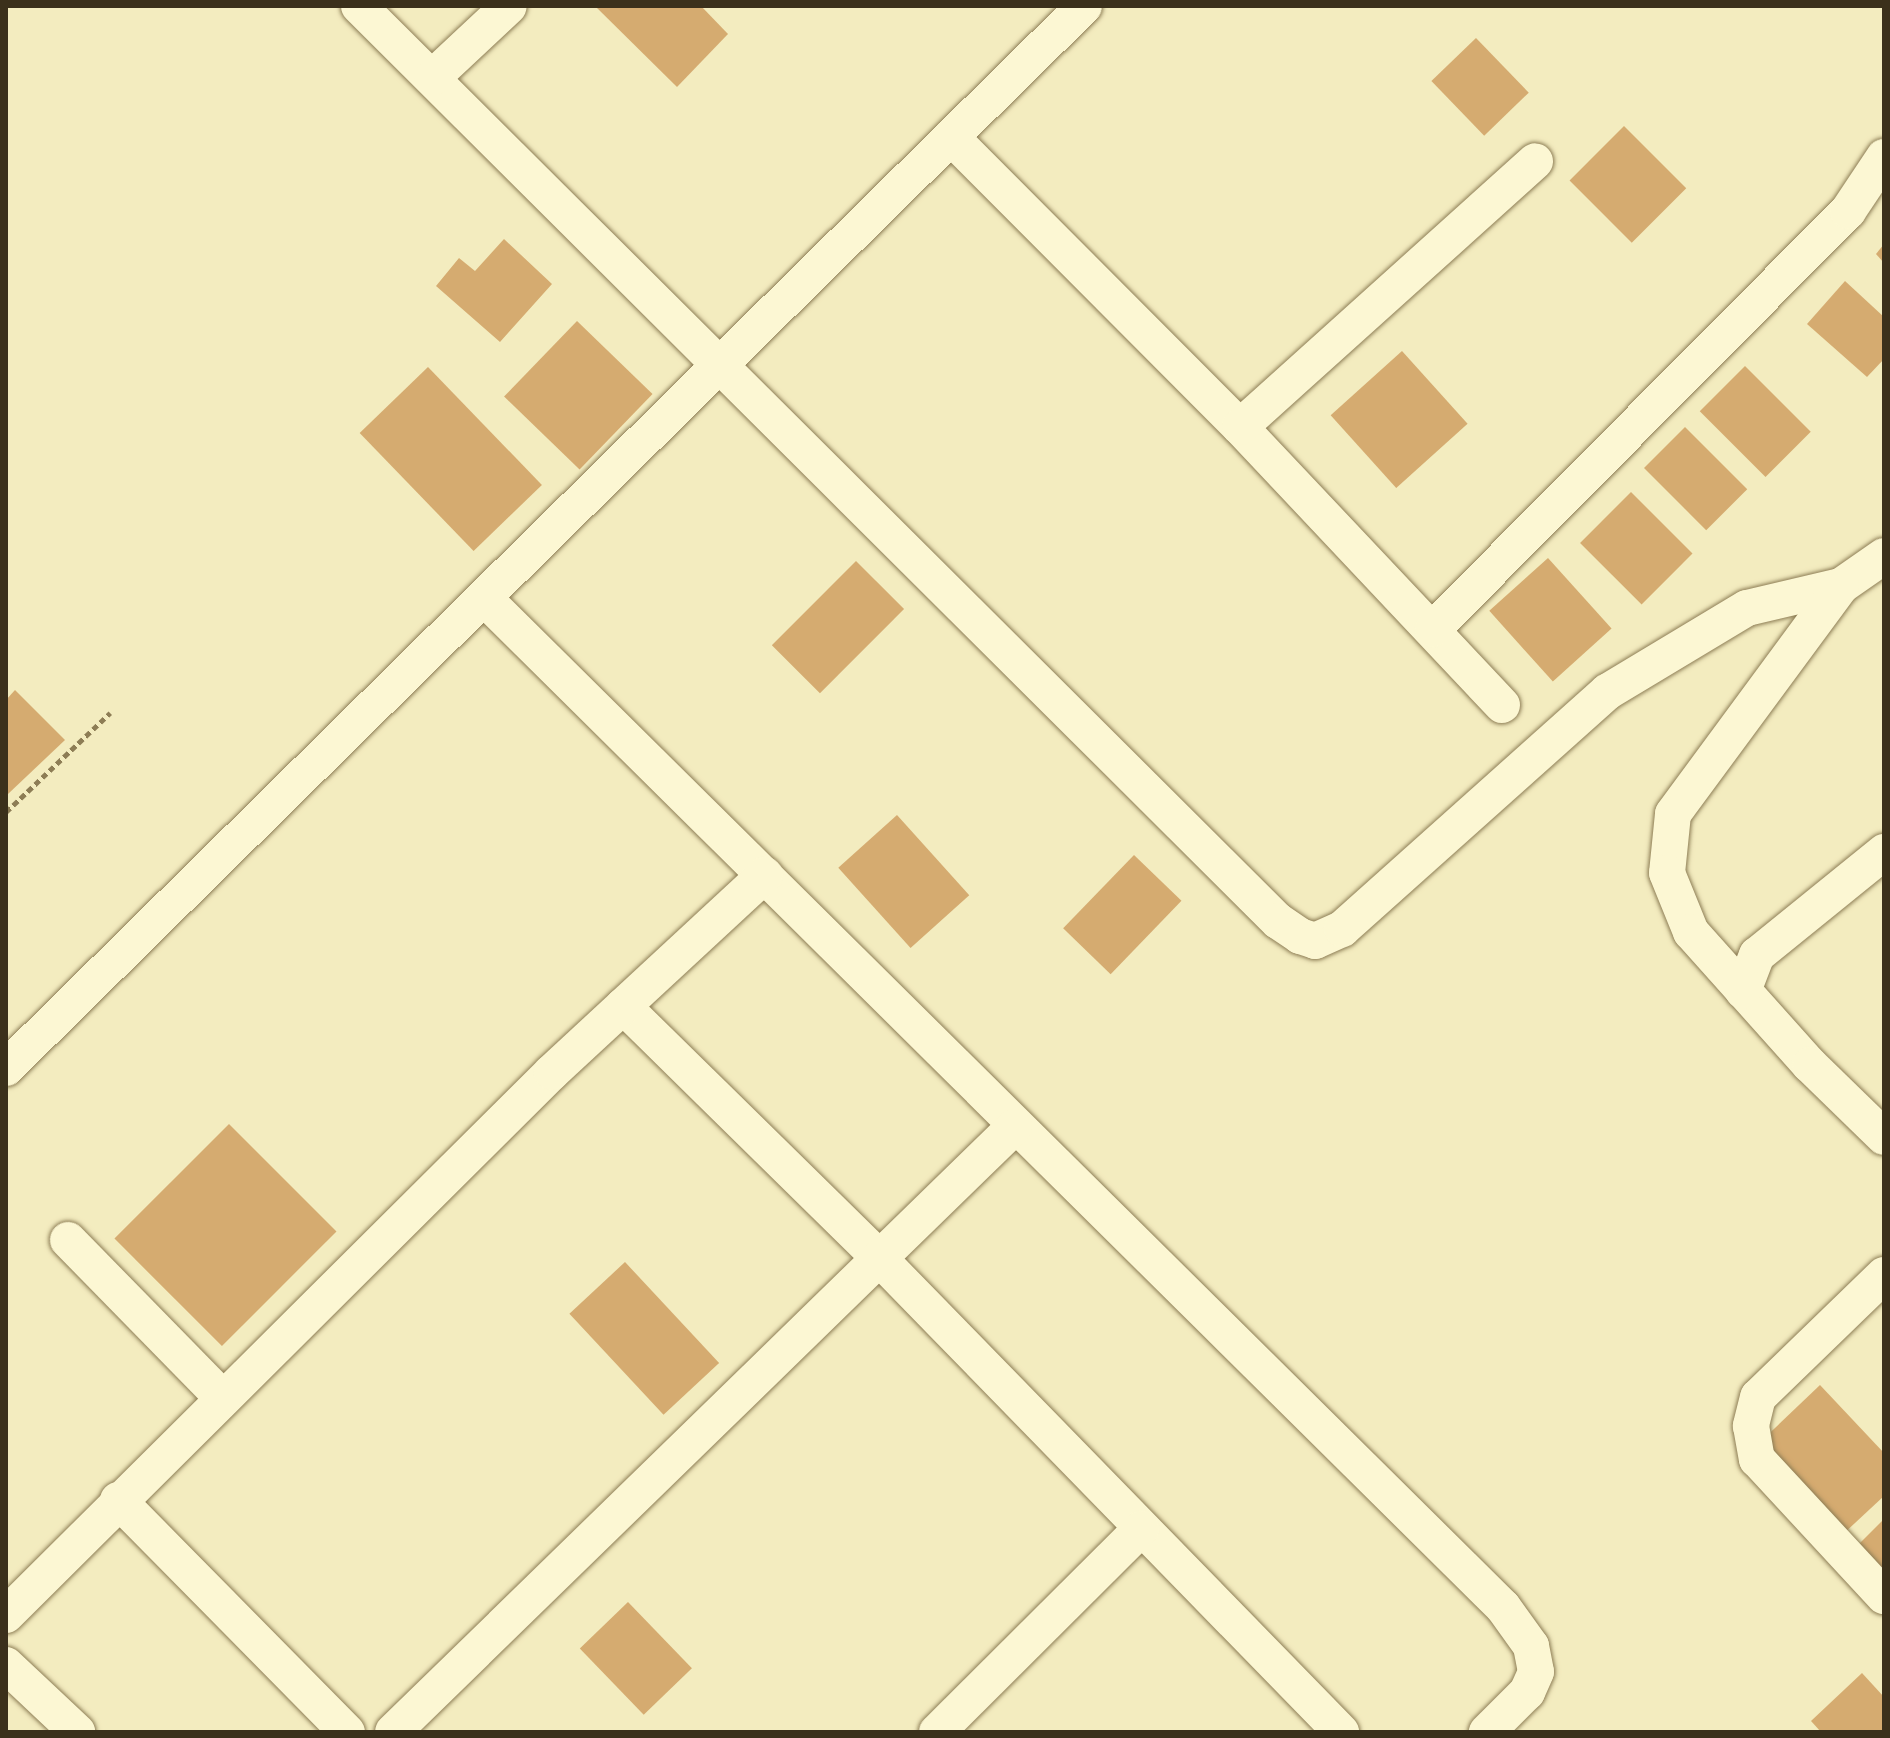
<!DOCTYPE html>
<html>
<head>
<meta charset="utf-8">
<style>
	body { margin:0 }
	#map { position:relative; width:1890px; height:1738px; overflow:hidden; background:#f3ecbf; font-family:Spectral,serif }
	div>[style] { position:absolute }
	[style*='--x'] { left:calc(var(--x)*1px); top:calc(var(--y)*1px); width:calc(var(--w)*1px); rotate:calc(var(--a)*1deg) }
	.building>* { inset:0; background:#d5ab70; transform-origin:0 0 }
	.path>* { height:5px; margin-top:-2.5px; transform-origin:0; background:repeating-linear-gradient(90deg,#8d7d55 0 6px,transparent 0 10px) }
	.roads { filter:drop-shadow(0 0 2px #8d7d55) drop-shadow(0 0 2px #8d7d55) }
	.street>* { height:36px; margin:-18px; padding:0 18px; transform-origin:18px; border-radius:18px; background:#fcf7d3 }
	span { translate:-50% -50%; white-space:nowrap; text-align:center; line-height:1.15; -webkit-text-stroke:7px #f9f4cf; paint-order:stroke }
	.frame { position:absolute; inset:0; border:8px solid #3b301b; pointer-events:none }
</style>
</head>
<body>
<div id="map">
	<div class="building">
		<div style="clip-path:polygon(595px 6px,701px 6px,728px 34px,677px 87px)"></div>
		<div style="left:1476px;top:38px;width:76px;height:62px;rotate:46deg"></div>
		<div style="left:1624px;top:126px;width:88px;height:77px;rotate:45deg"></div>
		<div style="clip-path:polygon(504px 239px,552px 284px,500px 342px,436px 286px,459px 258px,475px 271px)"></div>
		<div style="clip-path:polygon(1884px 244px,1884px 263px,1876px 254px)"></div>
		<div style="clip-path:polygon(1845px 281px,1884px 317px,1884px 359px,1867px 377px,1807px 324px)"></div>
		<div style="left:577px;top:321px;width:105px;height:105px;rotate:44deg"></div>
		<div style="left:1402px;top:351px;width:98px;height:96px;rotate:48deg"></div>
		<div style="left:1745px;top:366px;width:93px;height:64px;rotate:45deg"></div>
		<div style="left:428px;top:367px;width:164px;height:95px;rotate:46deg"></div>
		<div style="left:1685px;top:427px;width:88px;height:58px;rotate:45deg"></div>
		<div style="left:1631px;top:492px;width:87px;height:72px;rotate:45deg"></div>
		<div style="left:1548px;top:558px;width:95px;height:79px;rotate:48deg"></div>
		<div style="left:856px;top:561px;width:68px;height:119px;rotate:45deg"></div>
		<div style="clip-path:polygon(15px 690px,65px 740px,8px 794px,6px 700px)"></div>
		<div style="left:897px;top:815px;width:108px;height:79px;rotate:48deg"></div>
		<div style="left:1134px;top:855px;width:66px;height:102px;rotate:44deg"></div>
		<div style="left:229px;top:1124px;width:152px;height:162px;rotate:45deg"></div>
		<div style="left:625px;top:1262px;width:138px;height:76px;rotate:47deg"></div>
		<div style="clip-path:polygon(1820px 1385px,1884px 1453px,1884px 1496px,1841px 1536px,1756px 1446px)"></div>
		<div style="clip-path:polygon(1884px 1519px,1884px 1571px,1858px 1545px)"></div>
		<div style="left:628px;top:1602px;width:92px;height:67px;rotate:46deg"></div>
		<div style="clip-path:polygon(1862px 1673px,1884px 1697px,1884px 1732px,1821px 1732px,1811px 1721px)"></div>
	</div>
	<div class="path">
		<div style="--x:6;--y:812;--w:144;--a:-43.6"></div>
	</div>
	<div class="roads">
		<div class="street">
			<div style="--x:359;--y:6;--w:1297;--a:44.88"></div>
			<div style="--x:1278;--y:921;--w:27;--a:34"></div>
			<div style="--x:1300;--y:936;--w:16;--a:18"></div>
			<div style="--x:1315;--y:941;--w:30;--a:-24"></div>
			<div style="--x:1342;--y:929;--w:356;--a:-41.8"></div>
			<div style="--x:1607;--y:692;--w:163;--a:-31"></div>
			<div style="--x:1747;--y:608;--w:97;--a:-13.2"></div>
			<div style="--x:1841;--y:586;--w:52;--a:-34.9"></div>
			<div style="--x:432;--y:78;--w:105;--a:-43.1"></div>
			<div style="--x:951;--y:137;--w:409;--a:45.1"></div>
			<div style="--x:1240;--y:427;--w:382;--a:46.7"></div>
			<div style="--x:1240;--y:427;--w:397;--a:-42"></div>
			<div style="--x:1841;--y:586;--w:283;--a:126.4"></div>
			<div style="--x:1673;--y:814;--w:59;--a:95.8"></div>
			<div style="--x:1667;--y:873;--w:64;--a:67.9"></div>
			<div style="--x:1691;--y:932;--w:178;--a:48.2"></div>
			<div style="--x:1810;--y:1065;--w:103;--a:44.2"></div>
			<div style="--x:484;--y:598;--w:1434;--a:44.72"></div>
			<div style="--x:1503;--y:1607;--w:48;--a:54.3"></div>
			<div style="--x:1531;--y:1646;--w:26;--a:79"></div>
			<div style="--x:1536;--y:1672;--w:22;--a:114"></div>
			<div style="--x:1527;--y:1692;--w:57;--a:135"></div>
			<div style="--x:1433;--y:629;--w:589;--a:-45.21"></div>
			<div style="--x:1848;--y:211;--w:65;--a:-56.3"></div>
			<div style="--x:1743;--y:991;--w:39;--a:-69"></div>
			<div style="--x:1757;--y:955;--w:164;--a:-39"></div>
			<div style="--x:623;--y:1006;--w:359;--a:44.5"></div>
			<div style="--x:879;--y:1258;--w:662;--a:45.73"></div>
			<div style="--x:6;--y:1068;--w:1513;--a:-44.57"></div>
			<div style="--x:68;--y:1240;--w:220;--a:45.6"></div>
			<div style="--x:1884;--y:1275;--w:175;--a:135.9"></div>
			<div style="--x:1758;--y:1397;--w:30;--a:104"></div>
			<div style="--x:1751;--y:1426;--w:34;--a:80"></div>
			<div style="--x:1757;--y:1459;--w:187;--a:47.2"></div>
			<div style="--x:118;--y:1500;--w:326;--a:45.4"></div>
			<div style="--x:6;--y:1615;--w:770;--a:-44.84"></div>
			<div style="--x:552;--y:1072;--w:290;--a:-42.8"></div>
			<div style="--x:6;--y:1665;--w:98;--a:43.3"></div>
			<div style="--x:393;--y:1732;--w:867;--a:-44.25"></div>
			<div style="--x:937;--y:1732;--w:288;--a:-44.9"></div>
		</div>
	</div>
	<div class="frame"></div>
</div>
</body>
</html>
